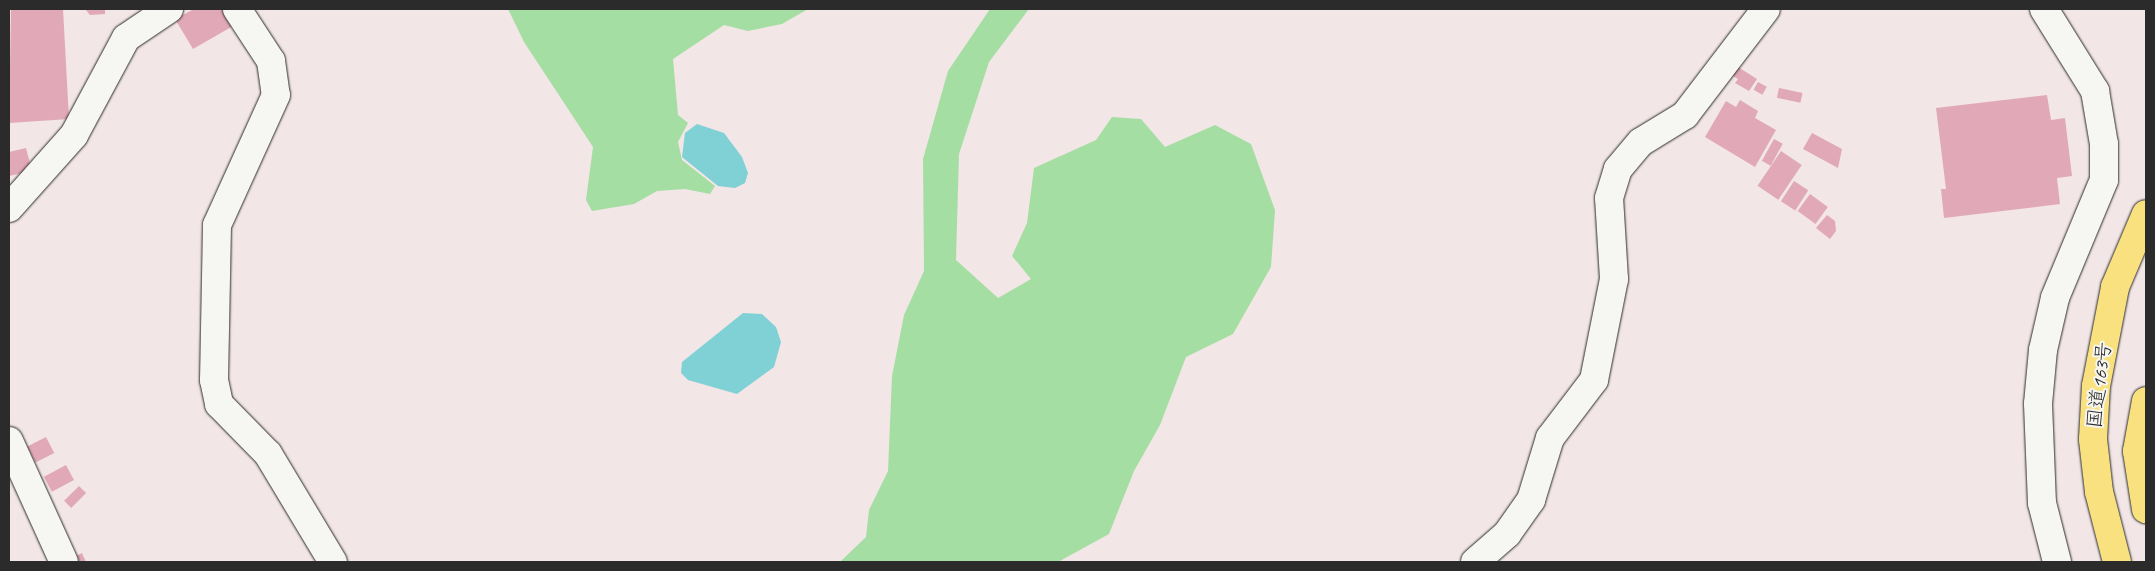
<!DOCTYPE html>
<html>
<head>
<meta charset="utf-8">
<style>
	body { margin:0 }
	#map { position:relative; width:2155px; height:571px; overflow:hidden; background:#f2e6e6; font-family:Caveat,"Klee One",sans-serif }
	div>[style] { position:absolute }
	[style*='--x'] { left:calc(var(--x)*1px); top:calc(var(--y)*1px); width:calc(var(--w)*1px); rotate:calc(var(--a)*1deg) }
	.green>* { inset:0; background:#a5dea2 }
	.water>* { inset:0; background:#7fd1d5 }
	.building>* { inset:0; background:#e1a8b8; transform-origin:0 0 }
	.roads { filter:drop-shadow(0 0 1px #2b2b2b) drop-shadow(0 0 1px #2b2b2b) }
	.minor>* { height:28px; margin:-14px; padding:0 14px; transform-origin:14px; border-radius:14px; background:#f6f6f2 }
	.trunk>* { height:28px; margin:-14px; padding:0 14px; transform-origin:14px; border-radius:14px; background:#fae180 }
	span { translate:-50% -50%; white-space:nowrap; text-align:center; line-height:1.15; -webkit-text-stroke:4px #f6f6f2; paint-order:stroke }
	.street-label { font-size:20px; color:#2b2b2b }
	.frame { position:absolute; inset:0; border:10px solid #2b2b2b; pointer-events:none }
</style>
</head>
<body>
<div id="map">
	<div class="green">
		<div style="clip-path:polygon(508px 9px,808px 9px,782px 24px,748px 31px,724px 25px,673px 59px,678px 115px,688px 123px,678px 142px,682px 160px,715px 186px,710px 194px,685px 189px,657px 191px,634px 204px,592px 211px,586px 200px,593px 147px,524px 42px)"></div>
		<div style="clip-path:polygon(990px 9px,1029px 9px,989px 62px,959px 154px,956px 260px,998px 298px,1031px 279px,1012px 256px,1027px 223px,1034px 168px,1096px 140px,1112px 117px,1141px 119px,1165px 147px,1215px 125px,1251px 144px,1275px 210px,1271px 267px,1233px 334px,1186px 357px,1160px 425px,1134px 471px,1109px 534px,1058px 562px,840px 562px,866px 537px,869px 510px,888px 471px,892px 376px,904px 315px,924px 271px,923px 159px,948px 71px)"></div>
	</div>
	<div class="water">
		<div style="clip-path:polygon(697px 124px,724px 133px,742px 157px,748px 173px,745px 183px,735px 188px,718px 186px,682px 157px,685px 133px)"></div>
		<div style="clip-path:polygon(743px 313px,762px 314px,776px 327px,781px 342px,774px 367px,737px 394px,688px 380px,681px 373px,682px 362px)"></div>
	</div>
	<div class="building">
		<div style="clip-path:polygon(11px 9px,63px 9px,69px 119px,9px 123px)"></div>
		<div style="clip-path:polygon(85px 9px,105px 9px,105px 14px,90px 15px)"></div>
		<div style="clip-path:polygon(194px 9px,223px 9px,233px 26px,193px 49px,175px 19px)"></div>
		<div style="clip-path:polygon(1738px 67px,1757px 79px,1749px 91px,1735px 83px,1738px 79px,1733px 76px)"></div>
		<div style="left:1758px;top:82px;width:10px;height:9px;rotate:29deg"></div>
		<div style="left:1779px;top:88px;width:24px;height:10px;rotate:12deg"></div>
		<div style="clip-path:polygon(2047px 95px,2051px 120px,2065px 118px,2072px 176px,2057px 178px,2060px 204px,1944px 218px,1941px 189px,1946px 189px,1936px 108px)"></div>
		<div style="clip-path:polygon(1740px 100px,1758px 111px,1755px 118px,1776px 130px,1755px 167px,1705px 137px,1726px 101px,1736px 107px)"></div>
		<div style="clip-path:polygon(1812px 133px,1842px 149px,1838px 168px,1803px 149px)"></div>
		<div style="left:1774px;top:139px;width:10px;height:25px;rotate:29deg"></div>
		<div style="clip-path:polygon(26px 148px,32px 171px,9px 176px,9px 152px)"></div>
		<div style="left:1781px;top:151px;width:25px;height:42px;rotate:34deg"></div>
		<div style="left:1794px;top:181px;width:17px;height:24px;rotate:33deg"></div>
		<div style="left:1810px;top:194px;width:22px;height:21px;rotate:36deg"></div>
		<div style="clip-path:polygon(1827px 215px,1835px 221px,1836px 231px,1830px 239px,1816px 228px)"></div>
		<div style="left:46px;top:437px;width:18px;height:21px;rotate:63deg"></div>
		<div style="left:66px;top:465px;width:17px;height:25px;rotate:62deg"></div>
		<div style="left:79px;top:486px;width:10px;height:21px;rotate:45deg"></div>
		<div style="clip-path:polygon(82px 553px,86px 562px,79px 562px,76px 556px)"></div>
	</div>
	<div class="roads">
		<div class="minor">
			<div style="--x:237;--y:9;--w:62;--a:56.8"></div>
			<div style="--x:271;--y:61;--w:34;--a:82"></div>
			<div style="--x:276;--y:95;--w:143;--a:114.4"></div>
			<div style="--x:217;--y:225;--w:155;--a:91.1"></div>
			<div style="--x:214;--y:380;--w:25;--a:78"></div>
			<div style="--x:219;--y:404;--w:70;--a:45.6"></div>
			<div style="--x:268;--y:454;--w:126;--a:59"></div>
			<div style="--x:2044;--y:9;--w:97;--a:58.1"></div>
			<div style="--x:2095;--y:91;--w:54;--a:80.4"></div>
			<div style="--x:2104;--y:144;--w:36;--a:90"></div>
			<div style="--x:2104;--y:180;--w:128;--a:112.6"></div>
			<div style="--x:2055;--y:298;--w:53;--a:103"></div>
			<div style="--x:2043;--y:350;--w:54;--a:95.3"></div>
			<div style="--x:2038;--y:404;--w:99;--a:87.7"></div>
			<div style="--x:2042;--y:503;--w:61;--a:75.7"></div>
			<div style="--x:9;--y:208;--w:98;--a:-48.3"></div>
			<div style="--x:74;--y:135;--w:110;--a:-61.8"></div>
			<div style="--x:126;--y:38;--w:52;--a:-34"></div>
			<div style="--x:9;--y:441;--w:133;--a:65.6"></div>
			<div style="--x:1475;--y:562;--w:43;--a:-41.2"></div>
			<div style="--x:1507;--y:534;--w:42;--a:-54.8"></div>
			<div style="--x:1531;--y:500;--w:65;--a:-73"></div>
			<div style="--x:1550;--y:438;--w:73;--a:-52.8"></div>
			<div style="--x:1594;--y:380;--w:103;--a:-78.8"></div>
			<div style="--x:1614;--y:279;--w:81;--a:-93.5"></div>
			<div style="--x:1609;--y:198;--w:30;--a:-73"></div>
			<div style="--x:1618;--y:169;--w:35;--a:-50"></div>
			<div style="--x:1641;--y:142;--w:52;--a:-31.5"></div>
			<div style="--x:1685;--y:115;--w:133;--a:-52.6"></div>
		</div>
		<div class="trunk">
			<div style="--x:2146;--y:401;--w:51;--a:100.2"></div>
			<div style="--x:2137;--y:451;--w:59;--a:81.2"></div>
			<div style="--x:2117;--y:562;--w:72;--a:-104.4"></div>
			<div style="--x:2099;--y:492;--w:53;--a:-96.5"></div>
			<div style="--x:2093;--y:439;--w:53;--a:-86.8"></div>
			<div style="--x:2096;--y:386;--w:101;--a:-79.1"></div>
			<div style="--x:2115;--y:287;--w:79;--a:-67"></div>
		</div>
	</div>
	<div class="street-label">
		<span style="left:2099px;top:385px;rotate:-83deg">国道163号</span>
	</div>
	<div class="frame"></div>
</div>
</body>
</html>
